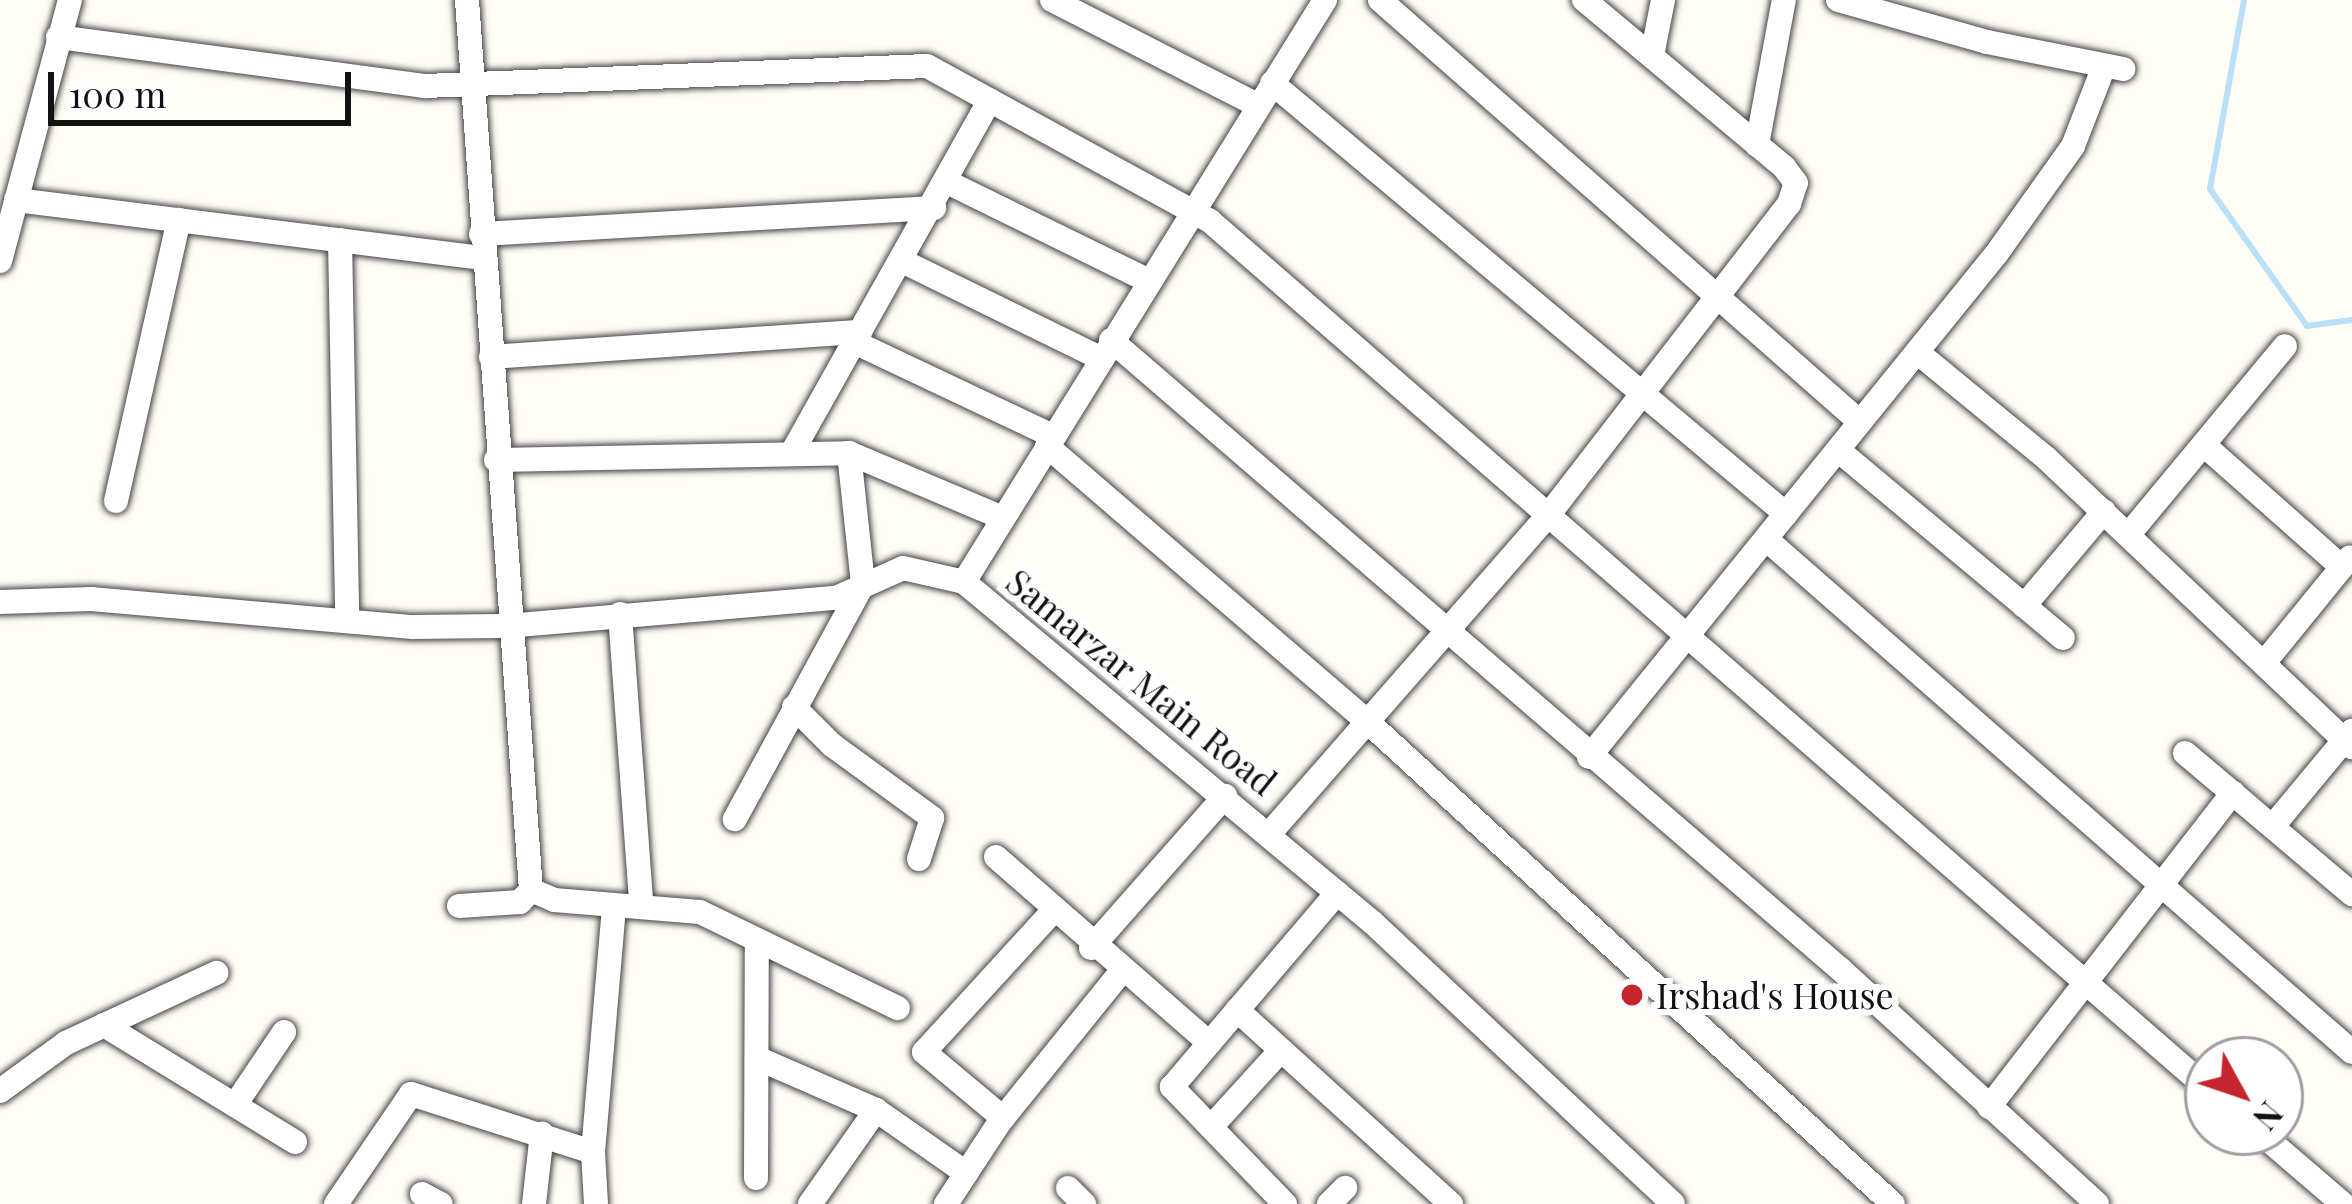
<!DOCTYPE html>
<html>
<head>
<meta charset="utf-8">
<style>
	body { margin:0 }
	#map { position:relative; width:2352px; height:1204px; overflow:hidden; background:#fffdf5; font-family:"Playfair Display",serif }
	div>[style] { position:absolute }
	[style*='--x'] { left:calc(var(--x)*1px); top:calc(var(--y)*1px); width:calc(var(--w)*1px); rotate:calc(var(--a)*1deg) }
	.stream>* { height:6px; margin:-3px; padding:0 3px; transform-origin:3px; border-radius:3px; background:#b9e0f7 }
	.roads { filter:drop-shadow(0 0 3px #444) drop-shadow(0 0 3px #444) }
	.street>* { height:24px; margin:-12px; padding:0 12px; transform-origin:12px; border-radius:12px; background:#fff }
	.dots>* { width:33px; height:33px; translate:-50% -50%; box-sizing:border-box; border:6px solid #fff; border-radius:50% }
	span { translate:-50% -50%; white-space:nowrap; text-align:center; line-height:1.15; -webkit-text-stroke:12px #fff; paint-order:stroke }
	.street-label { font-size:36px; color:#111 }
	.poi-label { font-size:36px; color:#111 }
	.left { translate:0 -50%; text-align:left }
	.north { position:absolute; left:2184px; top:1036px; width:120px; height:120px; box-sizing:border-box; background:#fff; border:3px solid #a0a0a0; border-radius:50%; rotate:130deg; font-size:33px; font-weight:700; line-height:48px; text-align:center; color:#111 }
	.north::after { content:''; display:block; margin:auto; width:42px; height:54px; background:#c4262e; clip-path:polygon(50% 0,100% 100%,50% 72%,0 100%) }
	.scale { position:absolute; left:48px; top:72px; width:303px; height:54px; box-sizing:border-box; border:6px solid #111; border-top:0; padding-left:15px; font-size:36px; line-height:42px; white-space:nowrap; color:#111; -webkit-text-stroke:9px #fff; paint-order:stroke }
</style>
</head>
<body>
<div id="map">
	<div class="stream">
		<div style="--x:2244;--y:0;--w:192;--a:100.2"></div>
		<div style="--x:2210;--y:189;--w:168;--a:54.7"></div>
		<div style="--x:2307;--y:326;--w:45;--a:-7.6"></div>
	</div>
	<div class="roads">
		<div class="street">
			<div style="--x:467;--y:0;--w:892;--a:85.89"></div>
			<div style="--x:1052;--y:0;--w:230;--a:27.1"></div>
			<div style="--x:1380;--y:0;--w:639;--a:41.32"></div>
			<div style="--x:1838;--y:0;--w:155;--a:15.7"></div>
			<div style="--x:1987;--y:42;--w:139;--a:11.2"></div>
			<div style="--x:58;--y:37;--w:370;--a:7.6"></div>
			<div style="--x:425;--y:86;--w:502;--a:-2.28"></div>
			<div style="--x:927;--y:66;--w:323;--a:28.7"></div>
			<div style="--x:1210;--y:221;--w:1323;--a:41.01"></div>
			<div style="--x:1652;--y:56;--w:57;--a:-78.9"></div>
			<div style="--x:1272;--y:83;--w:671;--a:39.98"></div>
			<div style="--x:1757;--y:145;--w:147;--a:-79.5"></div>
			<div style="--x:947;--y:182;--w:223;--a:26.1"></div>
			<div style="--x:16;--y:200;--w:471;--a:7.1"></div>
			<div style="--x:481;--y:234;--w:454;--a:-3.3"></div>
			<div style="--x:340;--y:240;--w:380;--a:88.9"></div>
			<div style="--x:0;--y:261;--w:270;--a:-75"></div>
			<div style="--x:902;--y:261;--w:220;--a:26.1"></div>
			<div style="--x:1111;--y:340;--w:963;--a:40.79"></div>
			<div style="--x:1840;--y:969;--w:348;--a:42.4"></div>
			<div style="--x:854;--y:342;--w:220;--a:25.3"></div>
			<div style="--x:1917;--y:352;--w:167;--a:39.4"></div>
			<div style="--x:2046;--y:458;--w:421;--a:43.4"></div>
			<div style="--x:491;--y:357;--w:370;--a:-3.9"></div>
			<div style="--x:2204;--y:445;--w:184;--a:41.5"></div>
			<div style="--x:1047;--y:446;--w:425;--a:40.7"></div>
			<div style="--x:1369;--y:723;--w:711;--a:42.55"></div>
			<div style="--x:794;--y:449;--w:400;--a:-60.7"></div>
			<div style="--x:1838;--y:450;--w:293;--a:39.9"></div>
			<div style="--x:849;--y:453;--w:167;--a:22.9"></div>
			<div style="--x:496;--y:460;--w:353;--a:-1.1"></div>
			<div style="--x:849;--y:453;--w:132;--a:83.9"></div>
			<div style="--x:863;--y:584;--w:268;--a:118.6"></div>
			<div style="--x:116;--y:501;--w:288;--a:-77.4"></div>
			<div style="--x:2129;--y:534;--w:244;--a:-50.3"></div>
			<div style="--x:1766;--y:539;--w:779;--a:41.2"></div>
			<div style="--x:964;--y:582;--w:685;--a:-58.19"></div>
			<div style="--x:0;--y:602;--w:91;--a:-1.9"></div>
			<div style="--x:91;--y:599;--w:323;--a:5"></div>
			<div style="--x:413;--y:627;--w:94;--a:-0.6"></div>
			<div style="--x:507;--y:626;--w:330;--a:-4.9"></div>
			<div style="--x:836;--y:598;--w:73;--a:-24.1"></div>
			<div style="--x:903;--y:568;--w:63;--a:12.9"></div>
			<div style="--x:964;--y:582;--w:531;--a:39.81"></div>
			<div style="--x:1372;--y:922;--w:412;--a:43.1"></div>
			<div style="--x:2024;--y:606;--w:124;--a:-49.9"></div>
			<div style="--x:620;--y:614;--w:289;--a:85.8"></div>
			<div style="--x:2264;--y:663;--w:136;--a:-50.9"></div>
			<div style="--x:794;--y:707;--w:54;--a:45"></div>
			<div style="--x:832;--y:745;--w:124;--a:36.1"></div>
			<div style="--x:932;--y:818;--w:43;--a:107.6"></div>
			<div style="--x:2185;--y:753;--w:219;--a:40.2"></div>
			<div style="--x:1589;--y:757;--w:648;--a:-51.01"></div>
			<div style="--x:1997;--y:253;--w:131;--a:-54.6"></div>
			<div style="--x:2073;--y:146;--w:86;--a:-68.8"></div>
			<div style="--x:2273;--y:826;--w:124;--a:-50.3"></div>
			<div style="--x:1270;--y:833;--w:425;--a:-48.8"></div>
			<div style="--x:1550;--y:513;--w:391;--a:-52.3"></div>
			<div style="--x:1789;--y:204;--w:22;--a:-72"></div>
			<div style="--x:1796;--y:183;--w:20;--a:-127"></div>
			<div style="--x:1784;--y:167;--w:261;--a:-140.1"></div>
			<div style="--x:996;--y:857;--w:281;--a:41.1"></div>
			<div style="--x:531;--y:890;--w:25;--a:23"></div>
			<div style="--x:554;--y:900;--w:146;--a:4.7"></div>
			<div style="--x:700;--y:912;--w:220;--a:25.9"></div>
			<div style="--x:459;--y:906;--w:61;--a:-3.8"></div>
			<div style="--x:520;--y:902;--w:16;--a:-47"></div>
			<div style="--x:1091;--y:948;--w:203;--a:-48.6"></div>
			<div style="--x:1237;--y:1010;--w:289;--a:42.2"></div>
			<div style="--x:104;--y:1025;--w:224;--a:31.5"></div>
			<div style="--x:757;--y:1058;--w:130;--a:23.6"></div>
			<div style="--x:876;--y:1110;--w:110;--a:35"></div>
			<div style="--x:0;--y:1091;--w:82;--a:-36"></div>
			<div style="--x:66;--y:1043;--w:166;--a:-25"></div>
			<div style="--x:235;--y:1105;--w:88;--a:-56.1"></div>
			<div style="--x:1989;--y:1107;--w:398;--a:-52.2"></div>
			<div style="--x:1003;--y:1118;--w:103;--a:-140.1"></div>
			<div style="--x:924;--y:1052;--w:191;--a:-47.5"></div>
			<div style="--x:1211;--y:1127;--w:104;--a:-47.7"></div>
			<div style="--x:2259;--y:1132;--w:111;--a:40.6"></div>
			<div style="--x:593;--y:1152;--w:52;--a:86.7"></div>
			<div style="--x:756;--y:1178;--w:233;--a:-89.8"></div>
			<div style="--x:1068;--y:1188;--w:23;--a:45"></div>
			<div style="--x:422;--y:1194;--w:21;--a:28"></div>
			<div style="--x:336;--y:1204;--w:133;--a:-55.7"></div>
			<div style="--x:411;--y:1094;--w:191;--a:17.7"></div>
			<div style="--x:593;--y:1152;--w:245;--a:-85.1"></div>
			<div style="--x:534;--y:1204;--w:71;--a:-83.6"></div>
			<div style="--x:810;--y:1204;--w:115;--a:-54.9"></div>
			<div style="--x:946;--y:1204;--w:97;--a:-56.8"></div>
			<div style="--x:999;--y:1123;--w:194;--a:-51.1"></div>
			<div style="--x:1285;--y:1204;--w:163;--a:-134"></div>
			<div style="--x:1172;--y:1087;--w:255;--a:-49.6"></div>
			<div style="--x:1329;--y:1204;--w:23;--a:-45"></div>
		</div>
	</div>
	<div class="dots">
		<div style="left:1632px;top:995px;background:#c4262e"></div>
	</div>
	<div class="street-label">
		<span style="left:1142px;top:681px;rotate:39deg">Samarzar Main Road</span>
	</div>
	<div class="poi-label">
		<span class="left" style="left:1656px;top:995px">Irshad's House</span>
	</div>
	<div class="north">N</div>
	<div class="scale">100 m</div>
</div>
</body>
</html>
